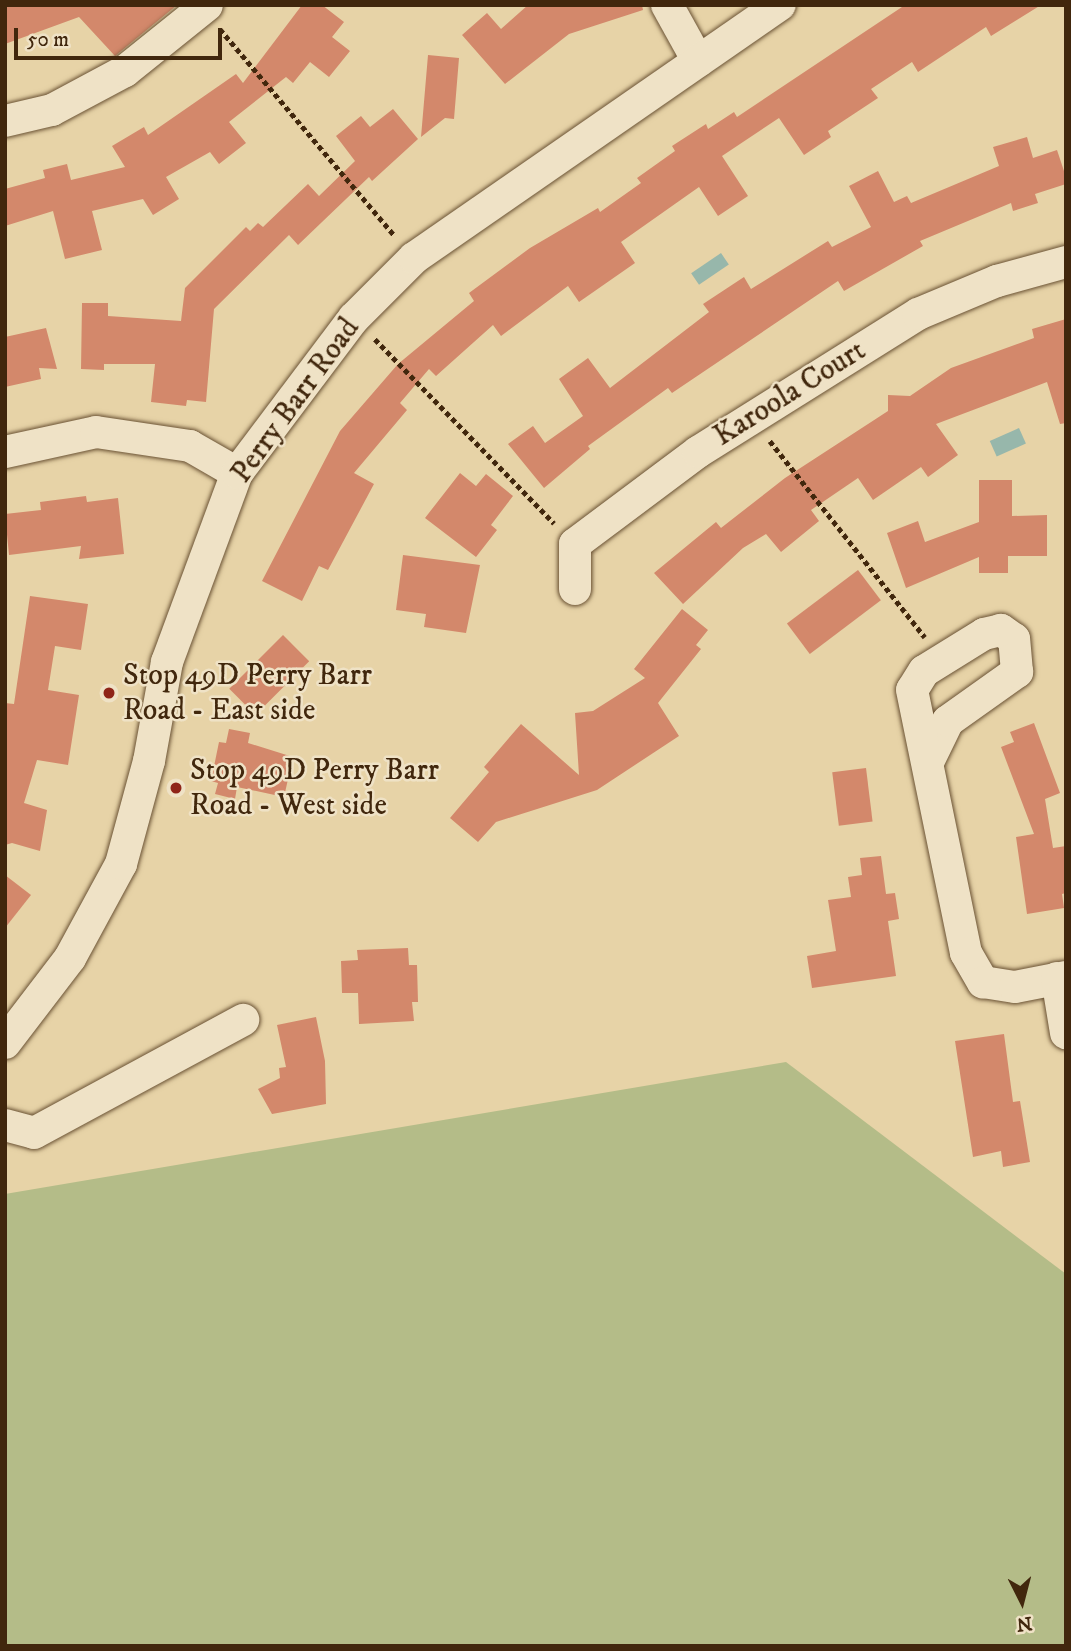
<!DOCTYPE html>
<html>
<head>
<meta charset="utf-8">
<style>
	body { margin:0 }
	#map { position:relative; width:1071px; height:1651px; overflow:hidden; background:#e7d3a7; font-family:"IM FELL DW Pica",serif }
	div>[style] { position:absolute }
	[style*='--x'] { left:calc(var(--x)*1px); top:calc(var(--y)*1px); width:calc(var(--w)*1px); rotate:calc(var(--a)*1deg) }
	.green>* { inset:0; background:#b4bc88 }
	.water>* { inset:0; background:#97b7ab; transform-origin:0 0 }
	.building>* { inset:0; background:#d3886b; transform-origin:0 0 }
	.path>* { height:4.5px; margin-top:-2.25px; transform-origin:0; background:repeating-linear-gradient(90deg,#41270d 0 5px,transparent 0 8.5px) }
	.roads { filter:drop-shadow(0 0 2px #6a5234) drop-shadow(0 0 2px #6a5234) }
	.minor>* { height:32px; margin:-16px; padding:0 16px; transform-origin:16px; border-radius:16px; background:#efe2c6 }
	.dots>* { width:19px; height:19px; translate:-50% -50%; box-sizing:border-box; border:4px solid #efe2c6; border-radius:50% }
	span { translate:-50% -50%; white-space:nowrap; text-align:center; line-height:1.15; -webkit-text-stroke:5px #efe2c6; paint-order:stroke }
	.street-label { font-size:30px; color:#41270d }
	.poi-label { font-size:30px; color:#41270d }
	.left { translate:0 -50%; text-align:left }
	.frame { position:absolute; inset:0; border:7px solid #41270d; pointer-events:none }
	.north { position:absolute; left:987px; top:1567px; width:70px; height:70px; -webkit-text-stroke:5px #efe2c6; paint-order:stroke; rotate:174deg; font-size:19px; font-weight:700; line-height:28px; text-align:center; color:#41270d }
	.north::after { content:''; display:block; margin:auto; width:24px; height:32px; background:#41270d; clip-path:polygon(50% 0,100% 100%,50% 72%,0 100%) }
	.scale { position:absolute; left:14px; top:28px; width:208px; height:32px; box-sizing:border-box; border:4px solid #41270d; border-top:0; padding-left:9px; font-size:21px; line-height:24px; white-space:nowrap; color:#41270d; -webkit-text-stroke:5px #efe2c6; paint-order:stroke }
</style>
</head>
<body>
<div id="map">
	<div class="green">
		<div style="clip-path:polygon(786px 1062px,1066px 1274px,1066px 1646px,5px 1646px,5px 1194px)"></div>
	</div>
	<div class="water">
		<div style="left:721px;top:253px;width:14px;height:36px;rotate:56deg"></div>
		<div style="left:1019px;top:428px;width:17px;height:32px;rotate:66deg"></div>
	</div>
	<div class="building">
		<div style="clip-path:polygon(5px 5px,177px 5px,115px 56px,79px 17px,5px 44px)"></div>
		<div style="clip-path:polygon(302px 5px,322px 5px,344px 22px,332px 37px,350px 51px,329px 77px,310px 62px,293px 83px,286px 77px,229px 122px,246px 143px,219px 164px,210px 152px,166px 177px,179px 199px,153px 215px,143px 199px,92px 211px,102px 250px,65px 259px,53px 211px,5px 226px,5px 189px,45px 178px,43px 170px,67px 164px,71px 180px,125px 167px,112px 146px,144px 127px,148px 135px,236px 74px,243px 83px)"></div>
		<div style="clip-path:polygon(528px 5px,642px 5px,643px 10px,569px 34px,505px 84px,462px 35px,487px 13px,501px 29px)"></div>
		<div style="clip-path:polygon(905px 5px,1041px 5px,991px 36px,986px 27px,918px 72px,912px 62px,871px 89px,878px 98px,828px 131px,831px 137px,804px 155px,779px 118px,722px 156px,748px 196px,718px 216px,699px 187px,621px 242px,635px 263px,579px 302px,568px 286px,501px 336px,493px 325px,436px 376px,429px 369px,400px 403px,407px 410px,354px 473px,374px 484px,328px 570px,319px 566px,302px 601px,262px 581px,340px 431px,398px 364px,474px 301px,469px 293px,530px 248px,598px 208px,600px 212px,641px 183px,637px 178px,675px 151px,672px 146px,706px 124px,708px 129px,734px 112px,737px 117px)"></div>
		<div style="clip-path:polygon(428px 55px,459px 58px,454px 119px,445px 118px,421px 137px)"></div>
		<div style="clip-path:polygon(393px 109px,418px 139px,372px 181px,369px 177px,298px 245px,289px 235px,214px 309px,206px 402px,187px 400px,186px 406px,151px 402px,155px 364px,104px 364px,104px 370px,81px 369px,82px 303px,108px 303px,108px 316px,181px 321px,185px 288px,246px 227px,250px 231px,258px 223px,263px 227px,308px 184px,319px 196px,355px 161px,336px 136px,361px 116px,370px 127px)"></div>
		<div style="clip-path:polygon(1027px 137px,1033px 158px,1057px 150px,1066px 177px,1066px 184px,1035px 194px,1038px 203px,1013px 211px,1011px 203px,920px 241px,923px 246px,844px 291px,838px 281px,672px 393px,668px 388px,588px 446px,590px 449px,544px 488px,508px 444px,533px 426px,545px 443px,583px 416px,559px 379px,588px 358px,610px 388px,709px 312px,703px 304px,744px 277px,751px 289px,828px 241px,832px 247px,871px 227px,849px 186px,878px 171px,894px 202px,907px 196px,911px 203px,999px 166px,993px 147px)"></div>
		<div style="clip-path:polygon(1066px 319px,1066px 423px,1060px 424px,1047px 382px,936px 424px,958px 455px,928px 477px,921px 467px,873px 500px,858px 478px,811px 510px,819px 521px,781px 552px,766px 534px,743px 548px,683px 604px,654px 573px,716px 522px,721px 528px,785px 478px,888px 411px,888px 395px,910px 396px,951px 368px,1034px 338px,1032px 329px)"></div>
		<div style="clip-path:polygon(46px 328px,57px 369px,39px 368px,41px 379px,5px 387px,5px 337px)"></div>
		<div style="clip-path:polygon(460px 473px,476px 486px,486px 474px,513px 496px,491px 525px,497px 530px,476px 557px,425px 518px)"></div>
		<div style="clip-path:polygon(979px 480px,1012px 480px,1012px 516px,1047px 515px,1047px 556px,1008px 556px,1008px 573px,979px 573px,979px 557px,906px 588px,887px 533px,918px 521px,925px 542px,979px 522px)"></div>
		<div style="clip-path:polygon(86px 496px,87px 502px,118px 498px,124px 554px,79px 559px,81px 546px,9px 555px,5px 514px,41px 510px,40px 502px)"></div>
		<div style="clip-path:polygon(403px 555px,480px 565px,466px 633px,424px 627px,426px 614px,396px 610px)"></div>
		<div style="left:858px;top:570px;width:38px;height:89px;rotate:53deg"></div>
		<div style="clip-path:polygon(30px 596px,88px 604px,81px 650px,55px 646px,48px 690px,79px 695px,68px 765px,37px 760px,24px 803px,47px 810px,40px 851px,12px 843px,5px 845px,5px 703px,14px 704px)"></div>
		<div style="clip-path:polygon(682px 609px,708px 630px,696px 645px,701px 649px,658px 703px,679px 736px,597px 790px,496px 822px,478px 842px,450px 818px,489px 772px,484px 767px,521px 724px,579px 775px,575px 713px,593px 711px,645px 678px,634px 669px)"></div>
		<div style="left:283px;top:635px;width:37px;height:76px;rotate:45deg"></div>
		<div style="clip-path:polygon(1034px 723px,1060px 793px,1045px 799px,1053px 848px,1066px 846px,1066px 893px,1062px 894px,1064px 908px,1027px 914px,1016px 837px,1034px 834px,1001px 747px,1014px 742px,1010px 732px)"></div>
		<div style="clip-path:polygon(229px 729px,250px 733px,248px 743px,293px 757px,284px 797px,237px 787px,235px 799px,215px 794px,218px 783px,211px 781px,219px 742px,226px 743px)"></div>
		<div style="left:866px;top:768px;width:54px;height:34px;rotate:83deg"></div>
		<div style="clip-path:polygon(881px 856px,886px 894px,895px 893px,899px 919px,888px 921px,896px 976px,812px 988px,807px 956px,836px 951px,828px 900px,851px 897px,848px 877px,862px 875px,860px 858px)"></div>
		<div style="clip-path:polygon(5px 875px,31px 895px,5px 928px)"></div>
		<div style="clip-path:polygon(408px 948px,409px 965px,417px 965px,418px 1002px,412px 1002px,414px 1021px,359px 1024px,358px 993px,342px 993px,341px 961px,358px 960px,357px 950px)"></div>
		<div style="clip-path:polygon(316px 1017px,325px 1061px,326px 1104px,272px 1114px,258px 1089px,280px 1078px,279px 1068px,286px 1067px,277px 1025px)"></div>
		<div style="clip-path:polygon(1004px 1034px,1013px 1102px,1020px 1101px,1030px 1162px,1003px 1167px,1001px 1151px,973px 1157px,955px 1041px)"></div>
	</div>
	<div class="path">
		<div style="--x:220;--y:29;--w:271;--a:49.8"></div>
		<div style="--x:375;--y:339;--w:257;--a:45.8"></div>
		<div style="--x:770;--y:441;--w:250;--a:51.7"></div>
	</div>
	<div class="roads">
		<div class="minor">
			<div style="--x:667;--y:5;--w:64;--a:61"></div>
			<div style="--x:5;--y:121;--w:48;--a:-13.2"></div>
			<div style="--x:52;--y:110;--w:83;--a:-28.1"></div>
			<div style="--x:125;--y:71;--w:105;--a:-38.8"></div>
			<div style="--x:5;--y:452;--w:93;--a:-12.4"></div>
			<div style="--x:96;--y:432;--w:95;--a:8.5"></div>
			<div style="--x:190;--y:446;--w:54;--a:29.9"></div>
			<div style="--x:575;--y:589;--w:45;--a:-90"></div>
			<div style="--x:575;--y:544;--w:154;--a:-36.8"></div>
			<div style="--x:698;--y:452;--w:260;--a:-32.1"></div>
			<div style="--x:918;--y:314;--w:86;--a:-22.7"></div>
			<div style="--x:997;--y:281;--w:72;--a:-15.4"></div>
			<div style="--x:929;--y:760;--w:43;--a:-64"></div>
			<div style="--x:948;--y:721;--w:85;--a:-35.4"></div>
			<div style="--x:1017;--y:672;--w:33;--a:-95"></div>
			<div style="--x:1014;--y:639;--w:16;--a:-145"></div>
			<div style="--x:1001;--y:630;--w:17;--a:167"></div>
			<div style="--x:984;--y:634;--w:70;--a:148.3"></div>
			<div style="--x:924;--y:671;--w:22;--a:122"></div>
			<div style="--x:912;--y:690;--w:268;--a:78.4"></div>
			<div style="--x:966;--y:953;--w:34;--a:60"></div>
			<div style="--x:983;--y:982;--w:32;--a:9"></div>
			<div style="--x:1015;--y:987;--w:52;--a:-11.1"></div>
			<div style="--x:1057;--y:978;--w:56;--a:80.7"></div>
			<div style="--x:5;--y:1043;--w:107;--a:-52.6"></div>
			<div style="--x:70;--y:958;--w:107;--a:-61.5"></div>
			<div style="--x:121;--y:864;--w:107;--a:-74.8"></div>
			<div style="--x:149;--y:761;--w:101;--a:-79.7"></div>
			<div style="--x:167;--y:662;--w:202;--a:-69.7"></div>
			<div style="--x:237;--y:473;--w:194;--a:-53"></div>
			<div style="--x:354;--y:318;--w:85;--a:-45"></div>
			<div style="--x:414;--y:258;--w:445;--a:-34.7"></div>
			<div style="--x:5;--y:1125;--w:30;--a:15"></div>
			<div style="--x:34;--y:1133;--w:238;--a:-28.4"></div>
		</div>
	</div>
	<div class="dots">
		<div style="left:109px;top:693px;background:#8f2418"></div>
		<div style="left:176px;top:788px;background:#8f2418"></div>
	</div>
	<div class="street-label">
		<span style="left:790px;top:394px;rotate:-32deg">Karoola Court</span>
		<span style="left:296px;top:401px;rotate:-54deg">Perry Barr Road</span>
	</div>
	<div class="poi-label">
		<span class="left" style="left:123px;top:693px">Stop 49D Perry Barr<br>Road - East side</span>
		<span class="left" style="left:190px;top:788px">Stop 49D Perry Barr<br>Road - West side</span>
	</div>
	<div class="frame"></div>
	<div class="north">N</div>
	<div class="scale">50 m</div>
</div>
</body>
</html>
